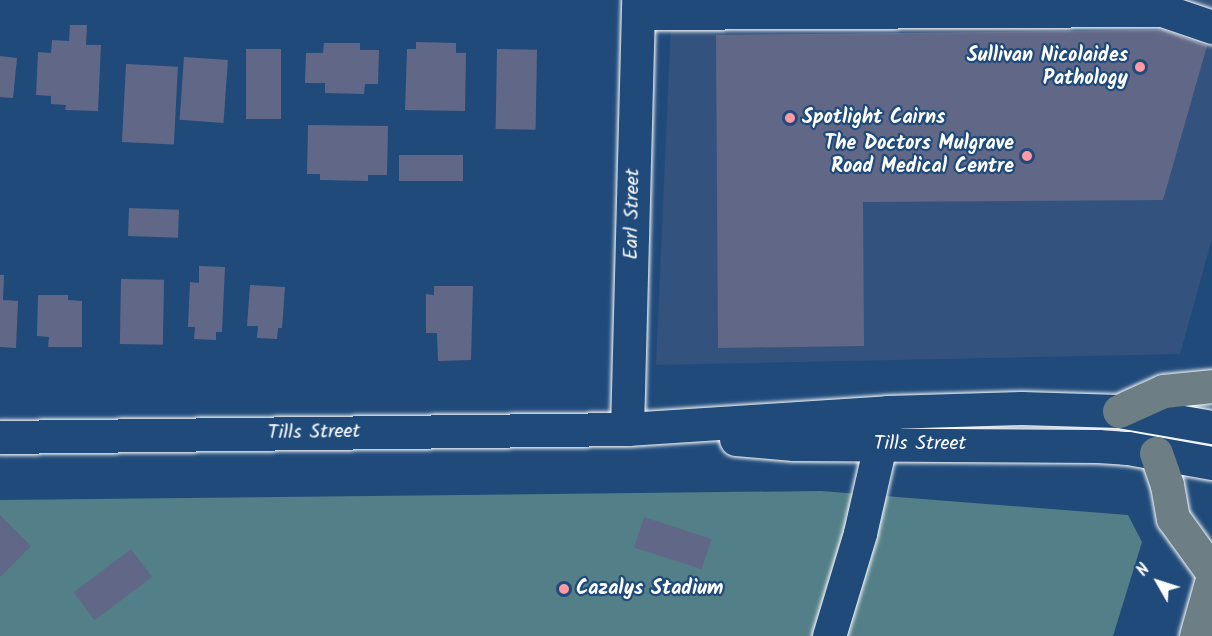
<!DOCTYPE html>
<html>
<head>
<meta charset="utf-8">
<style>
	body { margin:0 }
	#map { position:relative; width:1212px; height:636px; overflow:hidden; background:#1f4a7a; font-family:Kalam,sans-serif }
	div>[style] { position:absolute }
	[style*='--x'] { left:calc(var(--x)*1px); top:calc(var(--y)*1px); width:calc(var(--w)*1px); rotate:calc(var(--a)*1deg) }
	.built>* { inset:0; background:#33537e }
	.green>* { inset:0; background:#537f88 }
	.building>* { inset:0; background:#616887; transform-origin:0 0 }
	.roads { filter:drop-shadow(0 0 2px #fff) drop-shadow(0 0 2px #fff) }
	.minor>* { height:33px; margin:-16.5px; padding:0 16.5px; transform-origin:16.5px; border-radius:16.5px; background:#1f4a7a }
	.major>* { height:33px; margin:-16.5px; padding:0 16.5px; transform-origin:16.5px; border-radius:16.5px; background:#6d7e84 }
	.dots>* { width:16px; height:16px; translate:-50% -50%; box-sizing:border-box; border:3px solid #1f4a7a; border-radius:50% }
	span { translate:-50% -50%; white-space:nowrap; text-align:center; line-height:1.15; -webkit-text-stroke:4.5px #1f4a7a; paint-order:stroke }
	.poi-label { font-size:20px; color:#fff; font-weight:700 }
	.right { translate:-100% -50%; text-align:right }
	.left { translate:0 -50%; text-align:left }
	.street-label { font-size:20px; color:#fff }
	.north { position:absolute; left:1128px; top:552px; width:60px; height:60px; -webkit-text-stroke:4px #1f4a7a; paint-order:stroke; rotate:309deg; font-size:16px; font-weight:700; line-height:24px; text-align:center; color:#fff }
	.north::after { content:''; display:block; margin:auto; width:21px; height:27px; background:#fff; clip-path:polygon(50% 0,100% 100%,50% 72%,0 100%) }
</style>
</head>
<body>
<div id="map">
	<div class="built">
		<div style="clip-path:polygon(672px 0,1212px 0,1212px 239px,1180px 354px,656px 365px)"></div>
	</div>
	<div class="green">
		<div style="clip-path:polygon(821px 491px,1128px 515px,1142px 542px,1113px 636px,0 636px,0 500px)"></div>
	</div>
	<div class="building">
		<div style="clip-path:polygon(70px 25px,87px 25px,86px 45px,101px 45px,98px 111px,65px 110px,66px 105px,51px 104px,51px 96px,36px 95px,38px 52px,51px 53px,52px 40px,69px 41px)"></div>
		<div style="clip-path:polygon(1164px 30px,1207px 46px,1163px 200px,863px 202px,864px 346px,718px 348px,716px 35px)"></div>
		<div style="clip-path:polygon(416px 42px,456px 43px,456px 53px,466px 53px,465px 111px,405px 110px,407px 49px,416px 49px)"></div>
		<div style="clip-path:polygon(324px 43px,360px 43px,360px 50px,379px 50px,378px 84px,365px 84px,364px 94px,325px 93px,325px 83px,305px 83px,306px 53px,323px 53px)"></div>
		<div style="left:246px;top:49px;width:35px;height:70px"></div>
		<div style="left:497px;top:49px;width:40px;height:80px;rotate:1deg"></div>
		<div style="clip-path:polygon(0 56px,17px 58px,13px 98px,0 97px)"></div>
		<div style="left:184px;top:57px;width:44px;height:63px;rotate:4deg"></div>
		<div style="left:126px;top:64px;width:52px;height:78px;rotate:3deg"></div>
		<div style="clip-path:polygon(308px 125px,388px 126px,387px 175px,368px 175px,368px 181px,320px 180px,320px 174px,307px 174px)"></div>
		<div style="left:463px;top:155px;width:26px;height:64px;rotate:90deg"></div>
		<div style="left:129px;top:208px;width:50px;height:28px;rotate:2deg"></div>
		<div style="clip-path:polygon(199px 266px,225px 267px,222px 332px,216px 332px,216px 340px,194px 339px,195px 327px,188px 327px,190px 282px,199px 283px)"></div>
		<div style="clip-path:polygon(0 275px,4px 275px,3px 300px,18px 301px,16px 348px,0 347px)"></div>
		<div style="left:121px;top:279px;width:43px;height:65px;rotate:1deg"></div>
		<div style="clip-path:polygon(250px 285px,285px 287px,282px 328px,278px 328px,277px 339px,257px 338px,258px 326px,247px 326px)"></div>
		<div style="clip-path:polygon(434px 286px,473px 286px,471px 360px,438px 361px,437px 333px,426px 333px,426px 294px,434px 295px)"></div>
		<div style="clip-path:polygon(38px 295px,68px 295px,68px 300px,82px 301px,82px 347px,48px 347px,49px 337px,37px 336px)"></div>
		<div style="clip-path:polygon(0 515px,31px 546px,0 577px)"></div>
		<div style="left:644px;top:517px;width:71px;height:32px;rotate:18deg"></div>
		<div style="left:131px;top:549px;width:35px;height:72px;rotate:53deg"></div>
	</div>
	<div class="roads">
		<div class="minor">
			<div style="--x:638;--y:13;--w:524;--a:-0.33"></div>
			<div style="--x:1162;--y:10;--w:53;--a:18.8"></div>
			<div style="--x:627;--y:429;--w:429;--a:-88.5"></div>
			<div style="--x:0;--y:437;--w:627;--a:-0.73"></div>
			<div style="--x:627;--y:429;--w:261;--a:-3.7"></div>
			<div style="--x:887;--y:412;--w:134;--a:-1.7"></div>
			<div style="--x:1021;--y:408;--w:98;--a:1.8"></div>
			<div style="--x:1119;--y:411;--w:94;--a:9.8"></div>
			<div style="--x:736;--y:439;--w:58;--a:4.9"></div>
			<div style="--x:794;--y:444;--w:304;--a:0.4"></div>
			<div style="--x:1098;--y:446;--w:30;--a:4"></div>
			<div style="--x:1128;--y:448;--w:85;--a:10.1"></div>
			<div style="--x:829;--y:636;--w:108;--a:-73.2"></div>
			<div style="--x:860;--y:533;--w:113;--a:-77.2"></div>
		</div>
		<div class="major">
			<div style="--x:1119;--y:411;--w:48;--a:-24.4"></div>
			<div style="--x:1163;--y:391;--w:49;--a:-5.8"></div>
			<div style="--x:1156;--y:453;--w:34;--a:71"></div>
			<div style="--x:1167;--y:485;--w:34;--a:80"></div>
			<div style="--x:1173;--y:518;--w:67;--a:54.2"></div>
			<div style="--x:1196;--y:636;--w:59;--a:-74.3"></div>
		</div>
	</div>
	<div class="dots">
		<div style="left:1140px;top:67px;background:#ff9aa2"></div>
		<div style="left:790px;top:118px;background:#ff9aa2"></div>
		<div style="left:1027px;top:156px;background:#ff9aa2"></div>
		<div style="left:564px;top:589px;background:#ff9aa2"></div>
	</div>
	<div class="poi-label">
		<span class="right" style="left:1128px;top:68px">Sullivan Nicolaides<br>Pathology</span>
		<span class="left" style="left:802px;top:118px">Spotlight Cairns</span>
		<span class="right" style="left:1014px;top:156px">The Doctors Mulgrave<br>Road Medical Centre</span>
		<span class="left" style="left:576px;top:589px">Cazalys Stadium</span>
	</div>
	<div class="street-label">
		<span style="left:633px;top:214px;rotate:-89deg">Earl Street</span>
		<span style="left:314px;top:433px;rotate:-1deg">Tills Street</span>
		<span style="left:920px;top:444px">Tills Street</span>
	</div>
	<div class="north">N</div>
</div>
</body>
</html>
